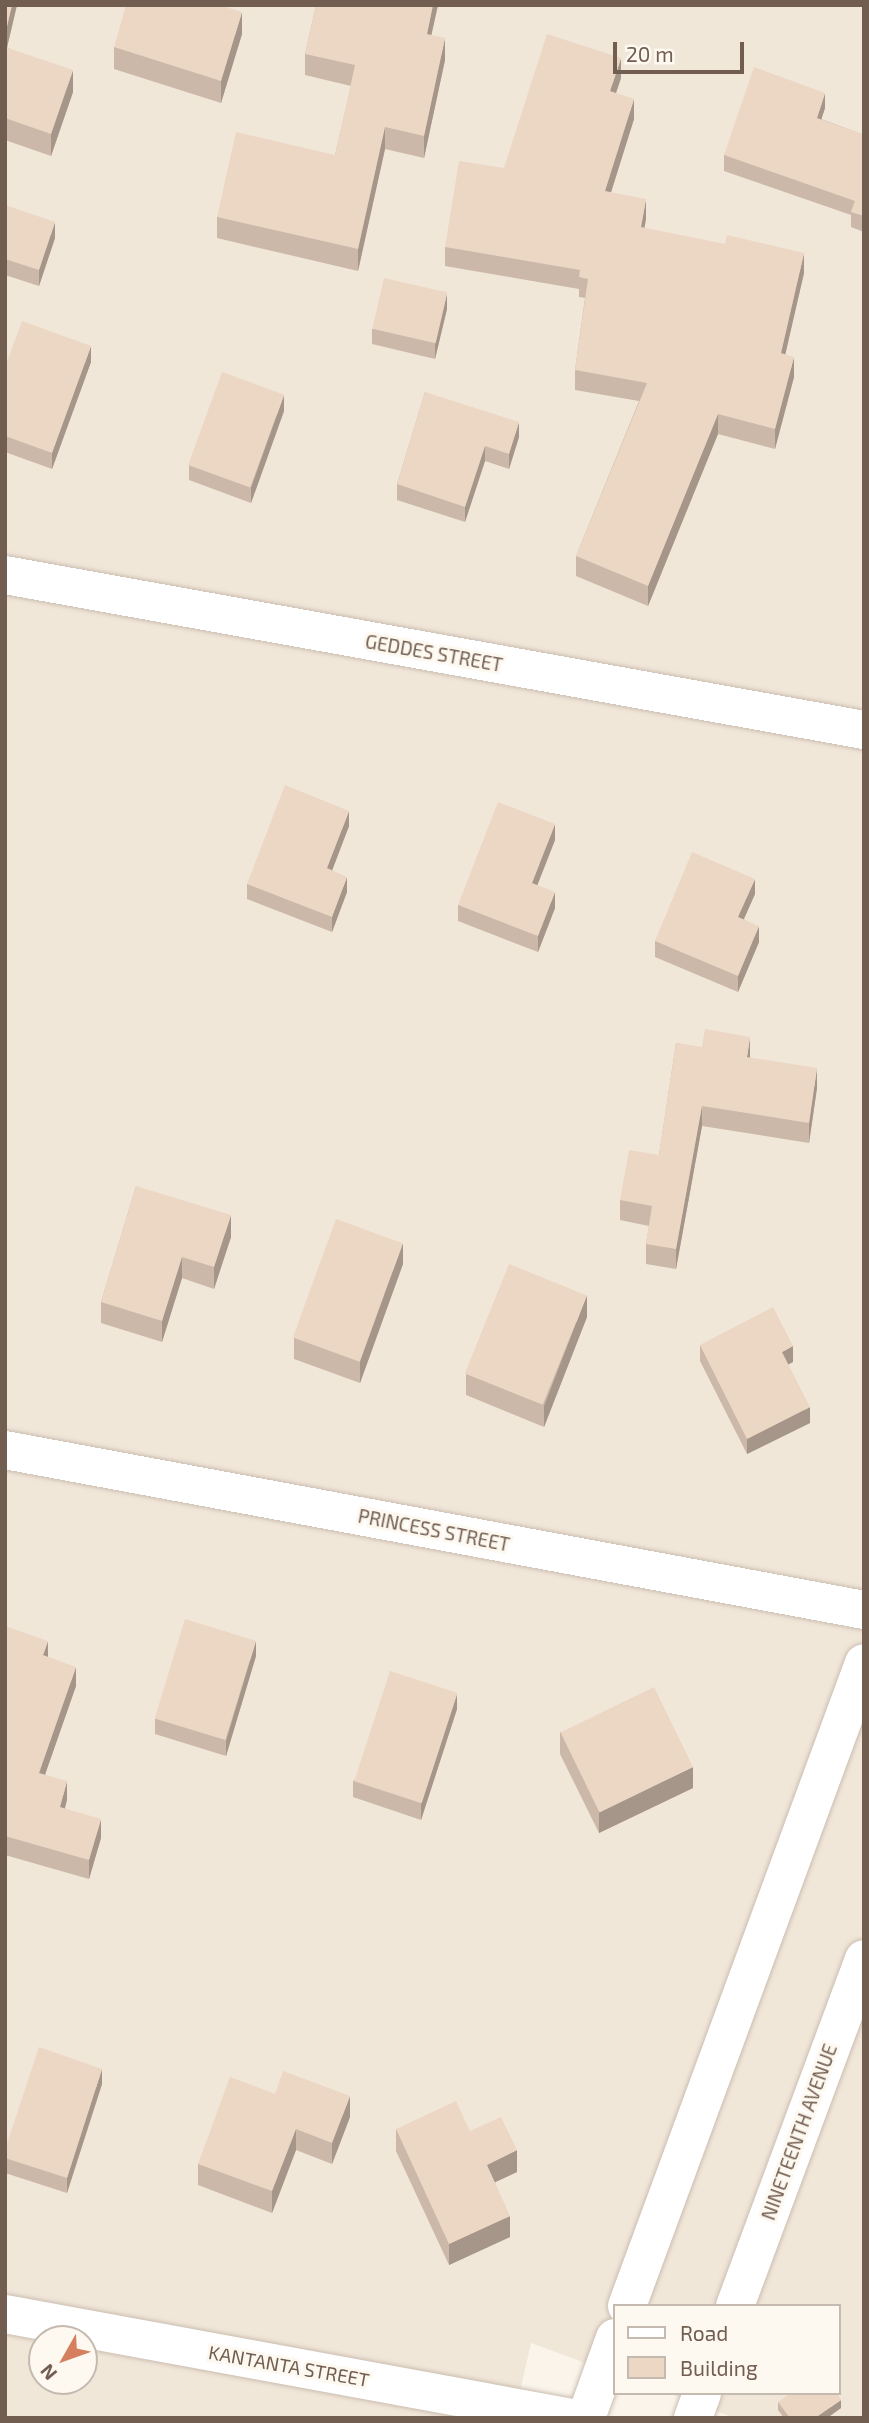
<!DOCTYPE html>
<html>
<head>
<meta charset="utf-8">
<style>
	body { margin:0 }
	#map { position:relative; width:869px; height:2423px; overflow:hidden; background:#faf4ea; font-family:"Exo 2",sans-serif }
	div>[style] { position:absolute }
	[style*='--x'] { left:calc(var(--x)*1px); top:calc(var(--y)*1px); width:calc(var(--w)*1px); rotate:calc(var(--a)*1deg) }
	.residential>* { inset:0; background:#f1e7d9 }
	.roads { filter:drop-shadow(0 0 2px #cbbdb1) drop-shadow(0 0 2px #cbbdb1) }
	.minor>* { height:38px; margin:-19px; padding:0 19px; transform-origin:19px; border-radius:19px; background:#fff }
	.wall>* { inset:0; background:#cbb8a9 }
	.shaded-wall>* { inset:0; background:#a59689 }
	.building>* { inset:0; background:#ecd6c4; transform-origin:0 0 }
	span { translate:-50% -50%; white-space:nowrap; text-align:center; line-height:1.15; -webkit-text-stroke:6px #fdf8f0; paint-order:stroke }
	.street-label { font-size:19px; color:#725e50 }
	.frame { position:absolute; inset:0; border:7px solid #725e50; pointer-events:none }
	.legend { position:absolute; left:613px; top:2304px; width:228px; height:91px; box-sizing:border-box; background:#fdf8f0; border:2px solid #c5bab0; margin:0; padding:9px 12px; list-style:none; font-size:21px; color:#725e50 }
	.legend li { display:flex; align-items:center; gap:14px; height:35px }
	.legend b { width:35px; border:2px solid #c5bab0 }
	.north { position:absolute; left:28px; top:2325px; width:70px; height:70px; box-sizing:border-box; background:#fdf8f0; border:2px solid #c5bab0; border-radius:50%; rotate:230deg; font-size:19px; font-weight:700; line-height:28px; text-align:center; color:#725e50 }
	.north::after { content:''; display:block; margin:auto; width:24px; height:32px; background:#d57f5e; clip-path:polygon(50% 0,100% 100%,50% 72%,0 100%) }
	.scale { position:absolute; left:613px; top:42px; width:131px; height:32px; box-sizing:border-box; border:4px solid #725e50; border-top:0; padding-left:9px; font-size:21px; line-height:24px; white-space:nowrap; color:#725e50; -webkit-text-stroke:5px #fdf8f0; paint-order:stroke }
</style>
</head>
<body>
<div id="map">
	<div class="residential">
		<div style="clip-path:polygon(evenodd,5px 5px,864px 5px,864px 2418px,735px 2418px,668px 2393px,839px 2393px,839px 2306px,615px 2306px,615px 2374px,531px 2343px,514px 2418px,5px 2418px,5px 5px,42px 2339px,84px 2339px,84px 2381px,42px 2381px,42px 2339px)"></div>
	</div>
	<div class="roads">
		<div class="minor">
			<div style="--x:5;--y:575;--w:873;--a:10.23"></div>
			<div style="--x:5;--y:1450;--w:874;--a:10.55"></div>
			<div style="--x:627;--y:2306;--w:685;--a:-69.77"></div>
			<div style="--x:735;--y:2306;--w:370;--a:-69.6"></div>
			<div style="--x:5;--y:2314;--w:576;--a:10.39"></div>
			<div style="--x:586;--y:2418;--w:85;--a:-70.1"></div>
			<div style="--x:693;--y:2418;--w:27;--a:-70"></div>
		</div>
	</div>
	<div class="wall">
		<div style="clip-path:polygon(5px 5px,17px 5px,7px 47px,73px 92px,51px 156px,5px 140px)"></div>
		<div style="clip-path:polygon(316px 5px,438px 5px,431px 35px,445px 60px,424px 158px,385px 149px,358px 271px,217px 238px,217px 217px,335px 155px,351px 86px,305px 75px,305px 54px)"></div>
		<div style="clip-path:polygon(242px 34px,221px 103px,114px 69px,114px 47px)"></div>
		<div style="clip-path:polygon(621px 78px,616px 93px,634px 119px,611px 193px,646px 219px,644px 228px,804px 273px,785px 355px,794px 377px,775px 449px,718px 434px,648px 606px,576px 576px,576px 556px,639px 401px,575px 390px,575px 370px,585px 298px,579px 297px,579px 289px,445px 266px,445px 247px,504px 168px)"></div>
		<div style="clip-path:polygon(825px 108px,821px 119px,864px 135px,864px 232px,851px 227px,851px 215px,724px 171px,724px 155px)"></div>
		<div style="clip-path:polygon(5px 205px,55px 238px,39px 286px,5px 275px)"></div>
		<div style="clip-path:polygon(447px 309px,435px 359px,372px 344px,372px 329px)"></div>
		<div style="clip-path:polygon(91px 362px,52px 469px,5px 452px,5px 367px)"></div>
		<div style="clip-path:polygon(425px 392px,519px 437px,509px 469px,485px 461px,465px 522px,397px 500px,397px 484px)"></div>
		<div style="clip-path:polygon(284px 411px,251px 503px,189px 480px,189px 465px)"></div>
		<div style="clip-path:polygon(349px 826px,332px 870px,347px 892px,332px 932px,247px 899px,247px 884px)"></div>
		<div style="clip-path:polygon(555px 840px,537px 885px,555px 908px,538px 952px,458px 921px,458px 905px)"></div>
		<div style="clip-path:polygon(755px 894px,744px 919px,759px 942px,738px 992px,655px 957px,655px 941px)"></div>
		<div style="clip-path:polygon(676px 1043px,750px 1058px,817px 1088px,809px 1143px,702px 1126px,676px 1269px,646px 1264px,646px 1244px,649px 1226px,620px 1220px,620px 1200px,659px 1155px)"></div>
		<div style="clip-path:polygon(136px 1186px,231px 1237px,214px 1289px,182px 1278px,162px 1342px,101px 1323px,101px 1302px)"></div>
		<div style="clip-path:polygon(403px 1264px,360px 1383px,294px 1359px,294px 1338px)"></div>
		<div style="clip-path:polygon(587px 1317px,544px 1427px,466px 1395px,466px 1374px)"></div>
		<div style="clip-path:polygon(700px 1345px,793px 1362px,788px 1364px,810px 1423px,747px 1454px,700px 1361px)"></div>
		<div style="clip-path:polygon(5px 1626px,48px 1657px,76px 1686px,45px 1774px,67px 1800px,65px 1808px,101px 1838px,89px 1879px,5px 1855px)"></div>
		<div style="clip-path:polygon(256px 1656px,226px 1756px,155px 1734px,155px 1719px)"></div>
		<div style="clip-path:polygon(457px 1709px,421px 1820px,353px 1797px,353px 1781px)"></div>
		<div style="clip-path:polygon(560px 1732px,693px 1788px,599px 1833px,560px 1754px)"></div>
		<div style="clip-path:polygon(102px 2084px,67px 2193px,5px 2173px,5px 2150px)"></div>
		<div style="clip-path:polygon(275px 2094px,350px 2117px,332px 2164px,296px 2150px,272px 2213px,198px 2185px,198px 2164px)"></div>
		<div style="clip-path:polygon(396px 2129px,470px 2131px,517px 2172px,495px 2182px,510px 2237px,449px 2265px,396px 2151px)"></div>
		<div style="clip-path:polygon(778px 2402px,841px 2408px,827px 2418px,784px 2418px,778px 2410px)"></div>
	</div>
	<div class="shaded-wall">
		<div style="clip-path:polygon(12px 5px,17px 5px,5px 56px,5px 35px)"></div>
		<div style="clip-path:polygon(433px 5px,438px 5px,427px 55px,427px 34px)"></div>
		<div style="clip-path:polygon(242px 12px,242px 34px,221px 103px,221px 81px)"></div>
		<div style="clip-path:polygon(445px 38px,445px 60px,424px 158px,424px 136px)"></div>
		<div style="clip-path:polygon(621px 58px,621px 78px,610px 111px,610px 91px)"></div>
		<div style="clip-path:polygon(73px 70px,73px 92px,51px 156px,51px 134px)"></div>
		<div style="clip-path:polygon(825px 93px,825px 108px,817px 133px,817px 118px)"></div>
		<div style="clip-path:polygon(634px 99px,634px 119px,605px 211px,605px 191px)"></div>
		<div style="clip-path:polygon(385px 127px,385px 149px,358px 271px,358px 249px)"></div>
		<div style="clip-path:polygon(646px 199px,646px 219px,641px 247px,641px 227px)"></div>
		<div style="clip-path:polygon(55px 222px,55px 238px,39px 286px,39px 270px)"></div>
		<div style="clip-path:polygon(804px 253px,804px 273px,781px 373px,781px 353px)"></div>
		<div style="clip-path:polygon(447px 293px,447px 309px,435px 359px,435px 344px)"></div>
		<div style="clip-path:polygon(91px 346px,91px 362px,52px 469px,52px 453px)"></div>
		<div style="clip-path:polygon(794px 357px,794px 377px,775px 449px,775px 429px)"></div>
		<div style="clip-path:polygon(284px 395px,284px 411px,251px 503px,251px 488px)"></div>
		<div style="clip-path:polygon(718px 414px,718px 434px,648px 606px,648px 586px)"></div>
		<div style="clip-path:polygon(519px 422px,519px 437px,509px 469px,509px 454px)"></div>
		<div style="clip-path:polygon(485px 446px,485px 461px,465px 522px,465px 507px)"></div>
		<div style="clip-path:polygon(349px 811px,349px 826px,327px 884px,327px 868px)"></div>
		<div style="clip-path:polygon(555px 824px,555px 840px,532px 899px,532px 883px)"></div>
		<div style="clip-path:polygon(347px 877px,347px 892px,332px 932px,332px 917px)"></div>
		<div style="clip-path:polygon(755px 879px,755px 894px,738px 932px,738px 917px)"></div>
		<div style="clip-path:polygon(555px 892px,555px 908px,538px 952px,538px 936px)"></div>
		<div style="clip-path:polygon(759px 926px,759px 942px,738px 992px,738px 976px)"></div>
		<div style="clip-path:polygon(750px 1037px,750px 1057px,747px 1077px,747px 1057px)"></div>
		<div style="clip-path:polygon(817px 1068px,817px 1088px,809px 1143px,809px 1123px)"></div>
		<div style="clip-path:polygon(702px 1106px,702px 1126px,676px 1269px,676px 1249px)"></div>
		<div style="clip-path:polygon(231px 1215px,231px 1237px,214px 1289px,214px 1267px)"></div>
		<div style="clip-path:polygon(403px 1243px,403px 1264px,360px 1383px,360px 1362px)"></div>
		<div style="clip-path:polygon(182px 1257px,182px 1278px,162px 1342px,162px 1321px)"></div>
		<div style="clip-path:polygon(587px 1295px,587px 1317px,544px 1427px,544px 1406px)"></div>
		<div style="clip-path:polygon(793px 1346px,793px 1362px,782px 1368px,782px 1352px)"></div>
		<div style="clip-path:polygon(810px 1407px,810px 1423px,747px 1454px,747px 1439px)"></div>
		<div style="clip-path:polygon(48px 1641px,48px 1660px,43px 1655px)"></div>
		<div style="clip-path:polygon(256px 1641px,256px 1656px,226px 1756px,226px 1741px)"></div>
		<div style="clip-path:polygon(76px 1667px,76px 1686px,39px 1792px,39px 1773px)"></div>
		<div style="clip-path:polygon(457px 1693px,457px 1709px,421px 1820px,421px 1804px)"></div>
		<div style="clip-path:polygon(693px 1767px,693px 1788px,599px 1833px,599px 1812px)"></div>
		<div style="clip-path:polygon(67px 1781px,67px 1800px,60px 1826px,60px 1807px)"></div>
		<div style="clip-path:polygon(101px 1819px,101px 1838px,89px 1879px,89px 1860px)"></div>
		<div style="clip-path:polygon(102px 2069px,102px 2084px,67px 2193px,67px 2178px)"></div>
		<div style="clip-path:polygon(350px 2096px,350px 2117px,332px 2164px,332px 2143px)"></div>
		<div style="clip-path:polygon(296px 2129px,296px 2150px,272px 2213px,272px 2191px)"></div>
		<div style="clip-path:polygon(517px 2150px,517px 2172px,487px 2186px,487px 2165px)"></div>
		<div style="clip-path:polygon(510px 2216px,510px 2237px,449px 2265px,449px 2244px)"></div>
		<div style="clip-path:polygon(841px 2400px,841px 2408px,827px 2418px,815px 2418px)"></div>
	</div>
	<div class="building">
		<div style="clip-path:polygon(5px 5px,12px 5px,5px 35px)"></div>
		<div style="clip-path:polygon(126px 5px,219px 5px,242px 12px,221px 81px,114px 47px)"></div>
		<div style="clip-path:polygon(316px 5px,433px 5px,427px 34px,445px 38px,424px 136px,385px 127px,358px 249px,217px 217px,236px 132px,335px 155px,355px 65px,305px 54px)"></div>
		<div style="clip-path:polygon(547px 34px,621px 58px,610px 91px,634px 99px,605px 191px,646px 199px,641px 227px,725px 244px,727px 235px,804px 253px,781px 353px,794px 357px,775px 429px,718px 414px,648px 586px,576px 556px,647px 383px,575px 370px,588px 279px,579px 277px,580px 270px,445px 247px,459px 161px,504px 168px)"></div>
		<div style="clip-path:polygon(5px 47px,73px 70px,51px 134px,5px 118px)"></div>
		<div style="clip-path:polygon(754px 67px,825px 93px,817px 118px,864px 135px,864px 216px,851px 212px,855px 201px,724px 155px)"></div>
		<div style="clip-path:polygon(5px 205px,55px 222px,39px 270px,5px 259px)"></div>
		<div style="left:384px;top:278px;width:65px;height:52px;rotate:13deg"></div>
		<div style="clip-path:polygon(22px 321px,91px 346px,52px 453px,5px 436px,5px 367px)"></div>
		<div style="left:222px;top:372px;width:66px;height:99px;rotate:20deg"></div>
		<div style="clip-path:polygon(425px 392px,519px 422px,509px 454px,485px 446px,465px 507px,397px 484px)"></div>
		<div style="clip-path:polygon(285px 785px,349px 811px,327px 868px,347px 877px,332px 917px,247px 884px)"></div>
		<div style="clip-path:polygon(498px 802px,555px 824px,532px 883px,555px 892px,538px 936px,458px 905px)"></div>
		<div style="clip-path:polygon(692px 852px,755px 879px,738px 917px,759px 926px,738px 976px,655px 941px)"></div>
		<div style="clip-path:polygon(705px 1029px,750px 1037px,747px 1057px,817px 1068px,809px 1123px,702px 1106px,676px 1249px,646px 1244px,652px 1206px,620px 1200px,629px 1150px,659px 1155px,676px 1043px,702px 1047px)"></div>
		<div style="clip-path:polygon(136px 1186px,231px 1215px,214px 1267px,182px 1257px,162px 1321px,101px 1302px)"></div>
		<div style="left:336px;top:1219px;width:71px;height:126px;rotate:20deg"></div>
		<div style="left:509px;top:1264px;width:84px;height:118px;rotate:22deg"></div>
		<div style="clip-path:polygon(773px 1307px,793px 1346px,782px 1352px,810px 1407px,747px 1439px,700px 1345px)"></div>
		<div style="left:185px;top:1619px;width:74px;height:104px;rotate:17deg"></div>
		<div style="clip-path:polygon(5px 1626px,48px 1641px,43px 1655px,76px 1667px,39px 1773px,67px 1781px,60px 1807px,101px 1819px,89px 1860px,5px 1836px)"></div>
		<div style="left:390px;top:1671px;width:71px;height:116px;rotate:18deg"></div>
		<div style="left:654px;top:1687px;width:89px;height:104px;rotate:64deg"></div>
		<div style="clip-path:polygon(39px 2047px,102px 2069px,67px 2178px,5px 2158px,5px 2150px)"></div>
		<div style="clip-path:polygon(283px 2071px,350px 2096px,332px 2143px,296px 2129px,272px 2191px,198px 2164px,230px 2077px,275px 2094px)"></div>
		<div style="clip-path:polygon(456px 2101px,470px 2131px,501px 2117px,517px 2150px,487px 2165px,510px 2216px,449px 2244px,396px 2129px)"></div>
		<div style="clip-path:polygon(791px 2393px,837px 2393px,841px 2400px,815px 2418px,790px 2418px,778px 2402px)"></div>
	</div>
	<div class="street-label">
		<span style="left:434px;top:653px;rotate:10deg">GEDDES STREET</span>
		<span style="left:434px;top:1530px;rotate:11deg">PRINCESS STREET</span>
		<span style="left:799px;top:2132px;rotate:-70deg">NINETEENTH AVENUE</span>
		<span style="left:289px;top:2366px;rotate:10deg">KANTANTA STREET</span>
	</div>
	<div class="frame"></div>
	<ul class="legend">
	<li><b style="height:9px;background:#fff"></b>Road</li>
	<li><b style="height:19px;background:#ecd6c4"></b>Building</li>
	</ul>
	<div class="north">N</div>
	<div class="scale">20 m</div>
</div>
</body>
</html>
